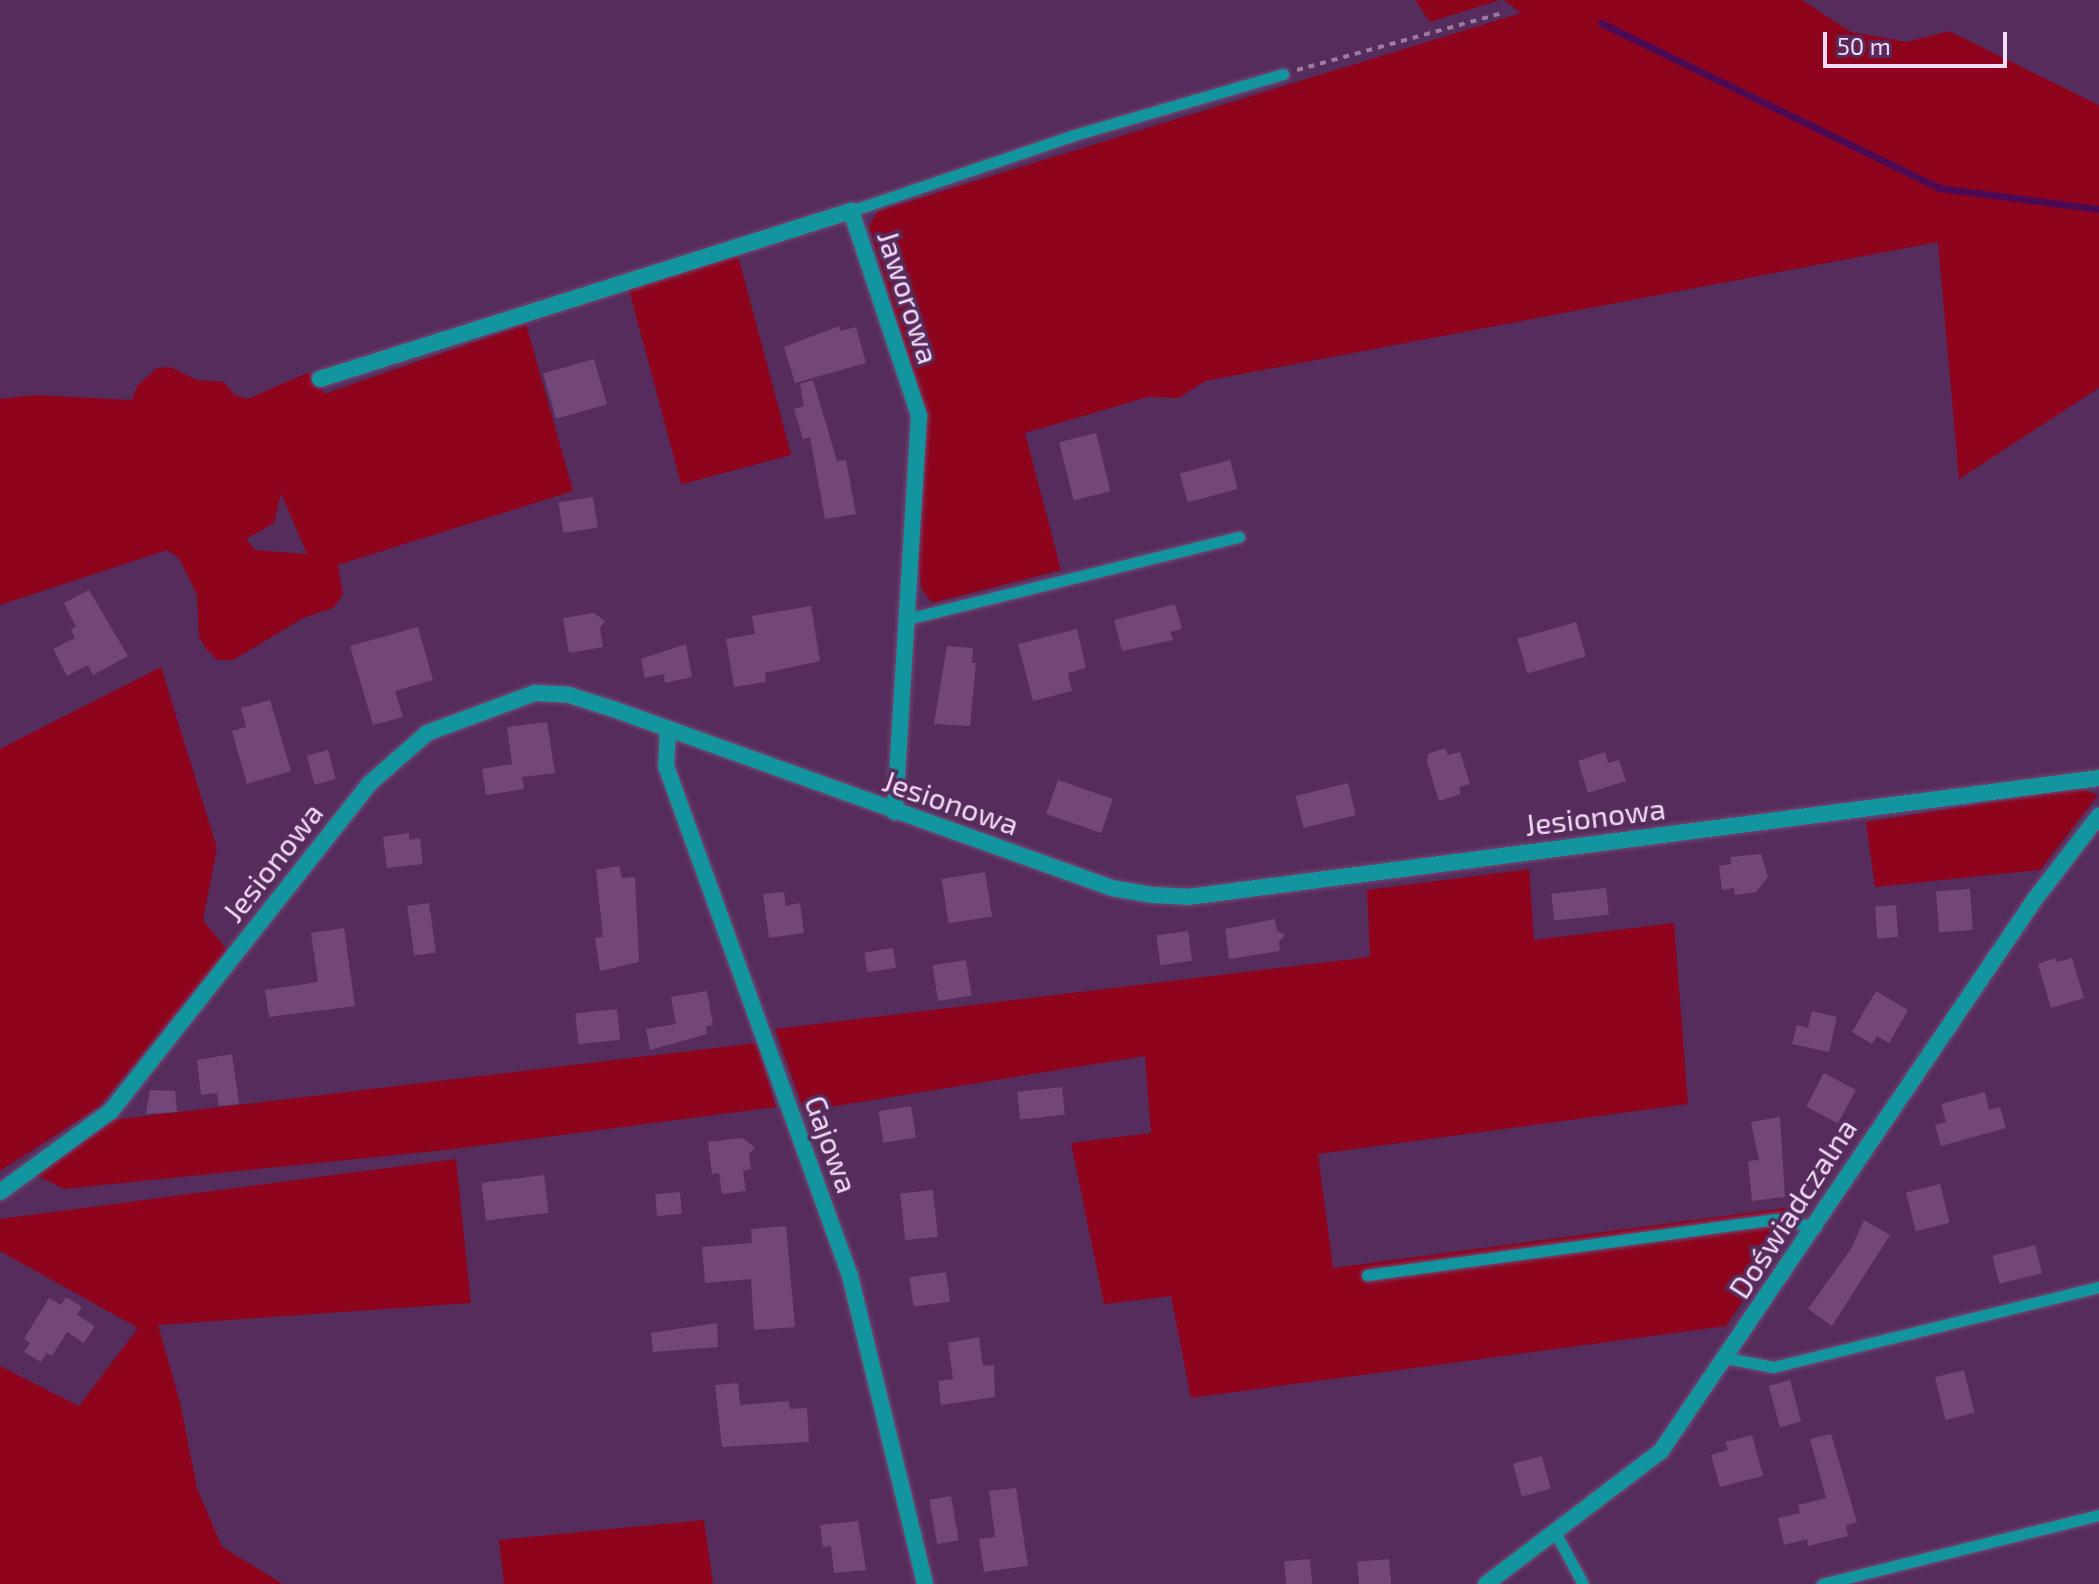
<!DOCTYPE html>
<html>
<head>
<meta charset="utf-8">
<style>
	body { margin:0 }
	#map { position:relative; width:2099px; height:1584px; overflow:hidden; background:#552c5b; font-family:"Exo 2",sans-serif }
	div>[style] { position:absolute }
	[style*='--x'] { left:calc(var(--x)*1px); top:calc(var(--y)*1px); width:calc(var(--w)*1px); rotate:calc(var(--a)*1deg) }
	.green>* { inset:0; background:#8e041d; transform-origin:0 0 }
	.stream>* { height:7px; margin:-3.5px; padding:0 3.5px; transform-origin:3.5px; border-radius:3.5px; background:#4c0a55 }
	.building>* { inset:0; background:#724778; transform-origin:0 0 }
	.path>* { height:4px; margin-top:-2px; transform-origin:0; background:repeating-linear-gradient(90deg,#9d7ba1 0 6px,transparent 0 12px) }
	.roads { filter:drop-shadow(0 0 2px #714b77) drop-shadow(0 0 2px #714b77) }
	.lane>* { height:11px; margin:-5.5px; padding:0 5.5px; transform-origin:5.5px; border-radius:5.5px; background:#12959e }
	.street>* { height:16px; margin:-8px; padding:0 8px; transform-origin:8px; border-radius:8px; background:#12959e }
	span { translate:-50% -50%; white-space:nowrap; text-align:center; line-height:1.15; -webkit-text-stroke:7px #552c5b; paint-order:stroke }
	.street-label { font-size:30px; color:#f3daf6 }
	.scale { position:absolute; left:1823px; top:32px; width:184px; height:36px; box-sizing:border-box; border:4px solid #f3daf6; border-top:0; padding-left:10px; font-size:24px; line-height:28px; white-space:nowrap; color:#f3daf6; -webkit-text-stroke:6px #552c5b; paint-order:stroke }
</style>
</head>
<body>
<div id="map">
	<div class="green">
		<div style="clip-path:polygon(1415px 0,1500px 0,1430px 22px)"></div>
		<div style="clip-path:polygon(1504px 0,1802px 0,1851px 32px,1907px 42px,1949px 31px,2099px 105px,2099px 388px,1959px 479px,1938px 242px,1205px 381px,1179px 398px,1148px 397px,1025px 433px,1061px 570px,932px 603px,921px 588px,918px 561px,926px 418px,869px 226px,878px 211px,1521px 13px)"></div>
		<div style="left:738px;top:256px;width:206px;height:114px;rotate:75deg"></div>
		<div style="clip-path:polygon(evenodd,526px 324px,573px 491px,338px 565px,343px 595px,333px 608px,303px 618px,233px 660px,217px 660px,207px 650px,199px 637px,197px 595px,179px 558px,167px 550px,0 605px,0 399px,34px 395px,132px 400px,137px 386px,157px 368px,170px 367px,197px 380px,224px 382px,235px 395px,248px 399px,307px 373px,320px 379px,324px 394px,526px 324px,281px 493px,307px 554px,306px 554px,255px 550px,246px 539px,274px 523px,281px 493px)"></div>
		<div style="clip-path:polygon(161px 667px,217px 848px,203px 920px,227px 950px,100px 1106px,0 1171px,0 749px)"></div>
		<div style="clip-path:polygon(2079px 788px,2098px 795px,2040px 870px,1875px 887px,1866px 822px)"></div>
		<div style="clip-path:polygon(1529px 869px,1534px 940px,1674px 923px,1688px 1104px,1318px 1154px,1333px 1268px,1807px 1205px,1726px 1326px,1191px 1398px,1171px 1296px,1104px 1304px,1071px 1143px,1151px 1133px,1145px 1056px,804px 1111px,775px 1029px,1370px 957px,1367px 890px)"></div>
		<div style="clip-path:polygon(757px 1043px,776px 1107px,454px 1149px,64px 1189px,35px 1174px,112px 1120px)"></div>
		<div style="clip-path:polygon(456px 1159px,471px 1303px,158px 1325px,180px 1402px,197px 1488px,222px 1547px,283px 1584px,0 1584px,0 1366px,79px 1406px,138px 1328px,0 1251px,0 1219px)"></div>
		<div style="clip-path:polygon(704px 1520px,713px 1584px,504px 1584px,499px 1540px)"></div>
	</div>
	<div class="stream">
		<div style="--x:1601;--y:23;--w:376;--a:26"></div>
		<div style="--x:1939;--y:188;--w:161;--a:7.5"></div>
	</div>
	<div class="building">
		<div style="clip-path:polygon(839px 326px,840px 331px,856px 327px,866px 363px,795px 383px,784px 347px)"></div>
		<div style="left:594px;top:359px;width:47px;height:53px;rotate:74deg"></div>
		<div style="clip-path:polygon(813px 380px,837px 461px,846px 460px,856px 514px,825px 519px,810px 437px,803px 439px,794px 409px,804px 406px,800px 384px)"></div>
		<div style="left:1096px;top:433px;width:60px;height:38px;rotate:76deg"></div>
		<div style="left:1230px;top:460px;width:30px;height:52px;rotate:75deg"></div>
		<div style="left:593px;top:497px;width:31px;height:35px;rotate:81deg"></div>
		<div style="clip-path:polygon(89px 590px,128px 656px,93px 675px,88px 665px,67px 676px,53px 649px,75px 638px,71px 630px,76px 627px,64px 603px)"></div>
		<div style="clip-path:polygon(1175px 604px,1182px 629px,1170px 632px,1173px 640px,1122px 651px,1114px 620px)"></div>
		<div style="clip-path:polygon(811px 606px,820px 661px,765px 673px,766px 682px,734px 687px,726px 639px,755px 634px,752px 616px)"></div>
		<div style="clip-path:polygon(594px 613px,605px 621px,600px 628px,603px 647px,569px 653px,563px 618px)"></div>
		<div style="left:1576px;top:622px;width:36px;height:61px;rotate:74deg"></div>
		<div style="clip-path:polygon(418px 627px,433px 680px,395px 691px,403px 717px,373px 725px,350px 646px)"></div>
		<div style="clip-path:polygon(1077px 629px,1086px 668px,1068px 673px,1072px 691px,1033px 701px,1018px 644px)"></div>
		<div style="clip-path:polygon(686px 644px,692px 677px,665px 683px,664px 674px,645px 678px,641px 659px)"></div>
		<div style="clip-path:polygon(947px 646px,973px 648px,972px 663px,976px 663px,970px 726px,934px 724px)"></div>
		<div style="clip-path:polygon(270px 700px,291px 771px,247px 784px,232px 731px,246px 727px,241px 708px)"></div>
		<div style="clip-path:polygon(547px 722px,555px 773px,522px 777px,524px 789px,486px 795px,482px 769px,512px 764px,507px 727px)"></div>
		<div style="clip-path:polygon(1445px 748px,1448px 755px,1460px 752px,1470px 784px,1459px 787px,1461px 794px,1439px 801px,1427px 762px,1428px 754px)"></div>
		<div style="left:328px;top:750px;width:30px;height:22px;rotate:75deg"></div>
		<div style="clip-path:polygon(1605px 752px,1608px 763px,1619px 760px,1626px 781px,1588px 793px,1578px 761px)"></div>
		<div style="left:1058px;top:780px;width:58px;height:36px;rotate:19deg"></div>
		<div style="left:1348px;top:783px;width:33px;height:54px;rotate:76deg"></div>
		<div style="clip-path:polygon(409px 833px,409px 840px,420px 838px,423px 864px,387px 868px,383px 837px)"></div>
		<div style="clip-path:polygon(1761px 854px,1768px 877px,1756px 892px,1735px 895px,1734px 888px,1722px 890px,1719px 866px,1731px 864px,1730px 857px)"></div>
		<div style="clip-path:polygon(619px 866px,622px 878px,635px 877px,639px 962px,600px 971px,595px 938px,603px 937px,596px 870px)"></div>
		<div style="left:985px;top:872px;width:45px;height:44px;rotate:81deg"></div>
		<div style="left:1606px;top:888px;width:27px;height:55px;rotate:84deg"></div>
		<div style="left:1970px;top:889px;width:41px;height:34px;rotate:86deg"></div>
		<div style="clip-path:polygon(784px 892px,786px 906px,800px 903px,804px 933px,769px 938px,763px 894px)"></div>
		<div style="left:429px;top:903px;width:50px;height:22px;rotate:82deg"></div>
		<div style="left:1896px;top:905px;width:32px;height:21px;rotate:86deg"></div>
		<div style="clip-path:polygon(1275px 919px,1277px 931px,1285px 935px,1279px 942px,1280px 951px,1229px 959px,1225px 929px)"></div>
		<div style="clip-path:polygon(344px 928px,355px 1006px,269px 1017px,265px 990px,318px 982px,311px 933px)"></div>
		<div style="left:1188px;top:931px;width:30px;height:32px;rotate:82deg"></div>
		<div style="left:893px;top:948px;width:20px;height:29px;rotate:81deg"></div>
		<div style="clip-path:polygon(2055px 958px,2057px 962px,2072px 958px,2084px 998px,2051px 1008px,2038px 964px)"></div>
		<div style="left:966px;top:960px;width:36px;height:34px;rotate:81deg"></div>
		<div style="clip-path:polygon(707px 991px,713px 1025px,706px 1026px,707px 1034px,650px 1050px,646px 1029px,676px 1024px,671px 997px)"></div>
		<div style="clip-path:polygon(1876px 991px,1908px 1010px,1889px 1043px,1877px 1036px,1872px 1044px,1852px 1032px)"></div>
		<div style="left:617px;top:1009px;width:31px;height:42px;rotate:84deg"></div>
		<div style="clip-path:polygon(1812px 1011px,1837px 1017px,1829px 1052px,1792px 1044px,1797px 1025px,1808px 1028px)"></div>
		<div style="clip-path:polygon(232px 1054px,239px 1104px,219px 1106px,217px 1093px,201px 1095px,197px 1060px)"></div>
		<div style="left:1824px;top:1073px;width:36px;height:38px;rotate:28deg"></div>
		<div style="left:1062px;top:1087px;width:28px;height:45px;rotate:84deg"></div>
		<div style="clip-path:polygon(150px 1090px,175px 1091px,177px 1112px,146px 1114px)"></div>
		<div style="clip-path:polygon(1985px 1092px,1989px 1110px,2000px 1107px,2006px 1128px,1941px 1146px,1935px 1125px,1946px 1122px,1941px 1104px)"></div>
		<div style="left:911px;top:1106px;width:32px;height:33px;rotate:81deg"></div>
		<div style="clip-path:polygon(1780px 1117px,1785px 1197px,1752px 1201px,1748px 1161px,1759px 1160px,1751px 1122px)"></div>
		<div style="clip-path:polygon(742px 1138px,755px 1147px,749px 1154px,751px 1169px,743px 1171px,746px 1191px,722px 1194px,719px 1173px,712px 1174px,708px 1142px)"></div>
		<div style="left:544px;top:1175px;width:38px;height:63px;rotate:83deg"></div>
		<div style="left:1940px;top:1184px;width:40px;height:35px;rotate:76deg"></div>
		<div style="left:933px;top:1190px;width:47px;height:33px;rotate:84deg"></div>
		<div style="left:680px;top:1192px;width:22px;height:25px;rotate:85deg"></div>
		<div style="clip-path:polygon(1864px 1220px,1890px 1235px,1832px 1326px,1808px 1309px,1851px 1249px)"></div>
		<div style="clip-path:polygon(786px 1226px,795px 1327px,754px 1330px,751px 1279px,705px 1283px,702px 1247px,752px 1243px,751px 1229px)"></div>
		<div style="left:2035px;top:1245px;width:29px;height:44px;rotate:76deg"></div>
		<div style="left:946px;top:1272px;width:30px;height:37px;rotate:82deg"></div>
		<div style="clip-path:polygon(66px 1297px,82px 1307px,77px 1315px,95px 1326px,84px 1343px,67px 1332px,52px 1356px,46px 1353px,41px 1362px,24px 1352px,30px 1343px,24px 1339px,49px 1298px,61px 1305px)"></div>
		<div style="clip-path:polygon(717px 1323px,718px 1347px,653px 1352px,651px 1333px)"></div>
		<div style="clip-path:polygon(979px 1337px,983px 1366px,994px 1365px,995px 1397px,941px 1405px,938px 1381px,953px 1379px,948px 1343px)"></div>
		<div style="left:1964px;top:1370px;width:44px;height:30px;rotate:76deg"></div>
		<div style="left:1790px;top:1380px;width:43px;height:22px;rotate:75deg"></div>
		<div style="clip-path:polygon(738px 1383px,740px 1405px,789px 1401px,790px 1409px,807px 1408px,809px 1442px,722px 1447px,715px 1385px)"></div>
		<div style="clip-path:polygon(1831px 1434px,1857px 1522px,1846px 1525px,1848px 1536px,1808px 1546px,1807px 1539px,1784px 1545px,1778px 1518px,1800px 1513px,1798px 1505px,1826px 1498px,1810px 1439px)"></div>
		<div style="clip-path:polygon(1752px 1435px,1763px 1476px,1720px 1487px,1711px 1455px,1728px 1450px,1725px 1442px)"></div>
		<div style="left:1542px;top:1456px;width:34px;height:30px;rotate:75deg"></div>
		<div style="clip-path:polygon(1016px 1488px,1028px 1566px,984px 1572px,979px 1539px,995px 1537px,989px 1491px)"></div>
		<div style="left:951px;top:1496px;width:45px;height:22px;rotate:80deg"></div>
		<div style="clip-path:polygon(858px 1521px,866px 1570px,834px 1573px,831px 1546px,823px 1547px,820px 1525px)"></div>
		<div style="left:1310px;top:1559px;width:25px;height:26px;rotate:85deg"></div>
		<div style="left:1389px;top:1559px;width:25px;height:32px;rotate:85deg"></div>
	</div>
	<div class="path">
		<div style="--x:1297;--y:70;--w:210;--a:-15.5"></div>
	</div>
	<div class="roads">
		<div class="lane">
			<div style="--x:851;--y:211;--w:232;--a:-18.8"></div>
			<div style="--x:1071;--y:136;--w:221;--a:-16.3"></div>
			<div style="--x:907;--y:619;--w:342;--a:-13.9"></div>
			<div style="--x:1367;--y:1275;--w:413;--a:-7.8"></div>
			<div style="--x:1776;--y:1219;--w:41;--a:11.3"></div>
			<div style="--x:1726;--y:1358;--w:48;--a:10.8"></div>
			<div style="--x:1773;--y:1367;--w:336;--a:-13.8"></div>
			<div style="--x:1556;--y:1534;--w:57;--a:61.6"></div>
			<div style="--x:1822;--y:1584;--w:285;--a:-14"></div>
		</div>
		<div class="street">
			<div style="--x:320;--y:379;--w:557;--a:-17.56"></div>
			<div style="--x:851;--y:211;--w:216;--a:71.6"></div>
			<div style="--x:919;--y:416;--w:397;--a:93.5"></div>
			<div style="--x:668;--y:731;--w:35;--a:93"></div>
			<div style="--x:666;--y:766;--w:542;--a:70.16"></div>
			<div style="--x:850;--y:1276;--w:317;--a:76.3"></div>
			<div style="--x:0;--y:1192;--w:137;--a:-36.1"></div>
			<div style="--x:111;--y:1111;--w:417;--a:-51.7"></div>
			<div style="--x:369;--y:784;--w:77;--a:-41.3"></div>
			<div style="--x:427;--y:733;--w:115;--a:-20.3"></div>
			<div style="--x:535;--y:693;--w:34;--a:3"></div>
			<div style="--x:569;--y:695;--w:49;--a:17.7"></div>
			<div style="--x:616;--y:710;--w:527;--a:19.74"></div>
			<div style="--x:1112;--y:888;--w:42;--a:9.7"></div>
			<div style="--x:1153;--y:895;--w:35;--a:3"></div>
			<div style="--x:1188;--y:897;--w:919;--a:-7.44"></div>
			<div style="--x:1486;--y:1584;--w:220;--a:-37.2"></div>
			<div style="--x:1661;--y:1451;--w:667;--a:-55.88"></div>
			<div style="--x:2035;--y:899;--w:105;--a:-52.4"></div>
		</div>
	</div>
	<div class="street-label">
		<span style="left:909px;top:297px;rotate:72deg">Jaworowa</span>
		<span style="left:951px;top:802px;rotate:19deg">Jesionowa</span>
		<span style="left:1595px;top:816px;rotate:-7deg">Jesionowa</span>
		<span style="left:272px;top:862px;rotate:-52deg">Jesionowa</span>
		<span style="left:832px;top:1144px;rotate:70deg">Gajowa</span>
		<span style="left:1792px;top:1208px;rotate:-57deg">Doświadczalna</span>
	</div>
	<div class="scale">50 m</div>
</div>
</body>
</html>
